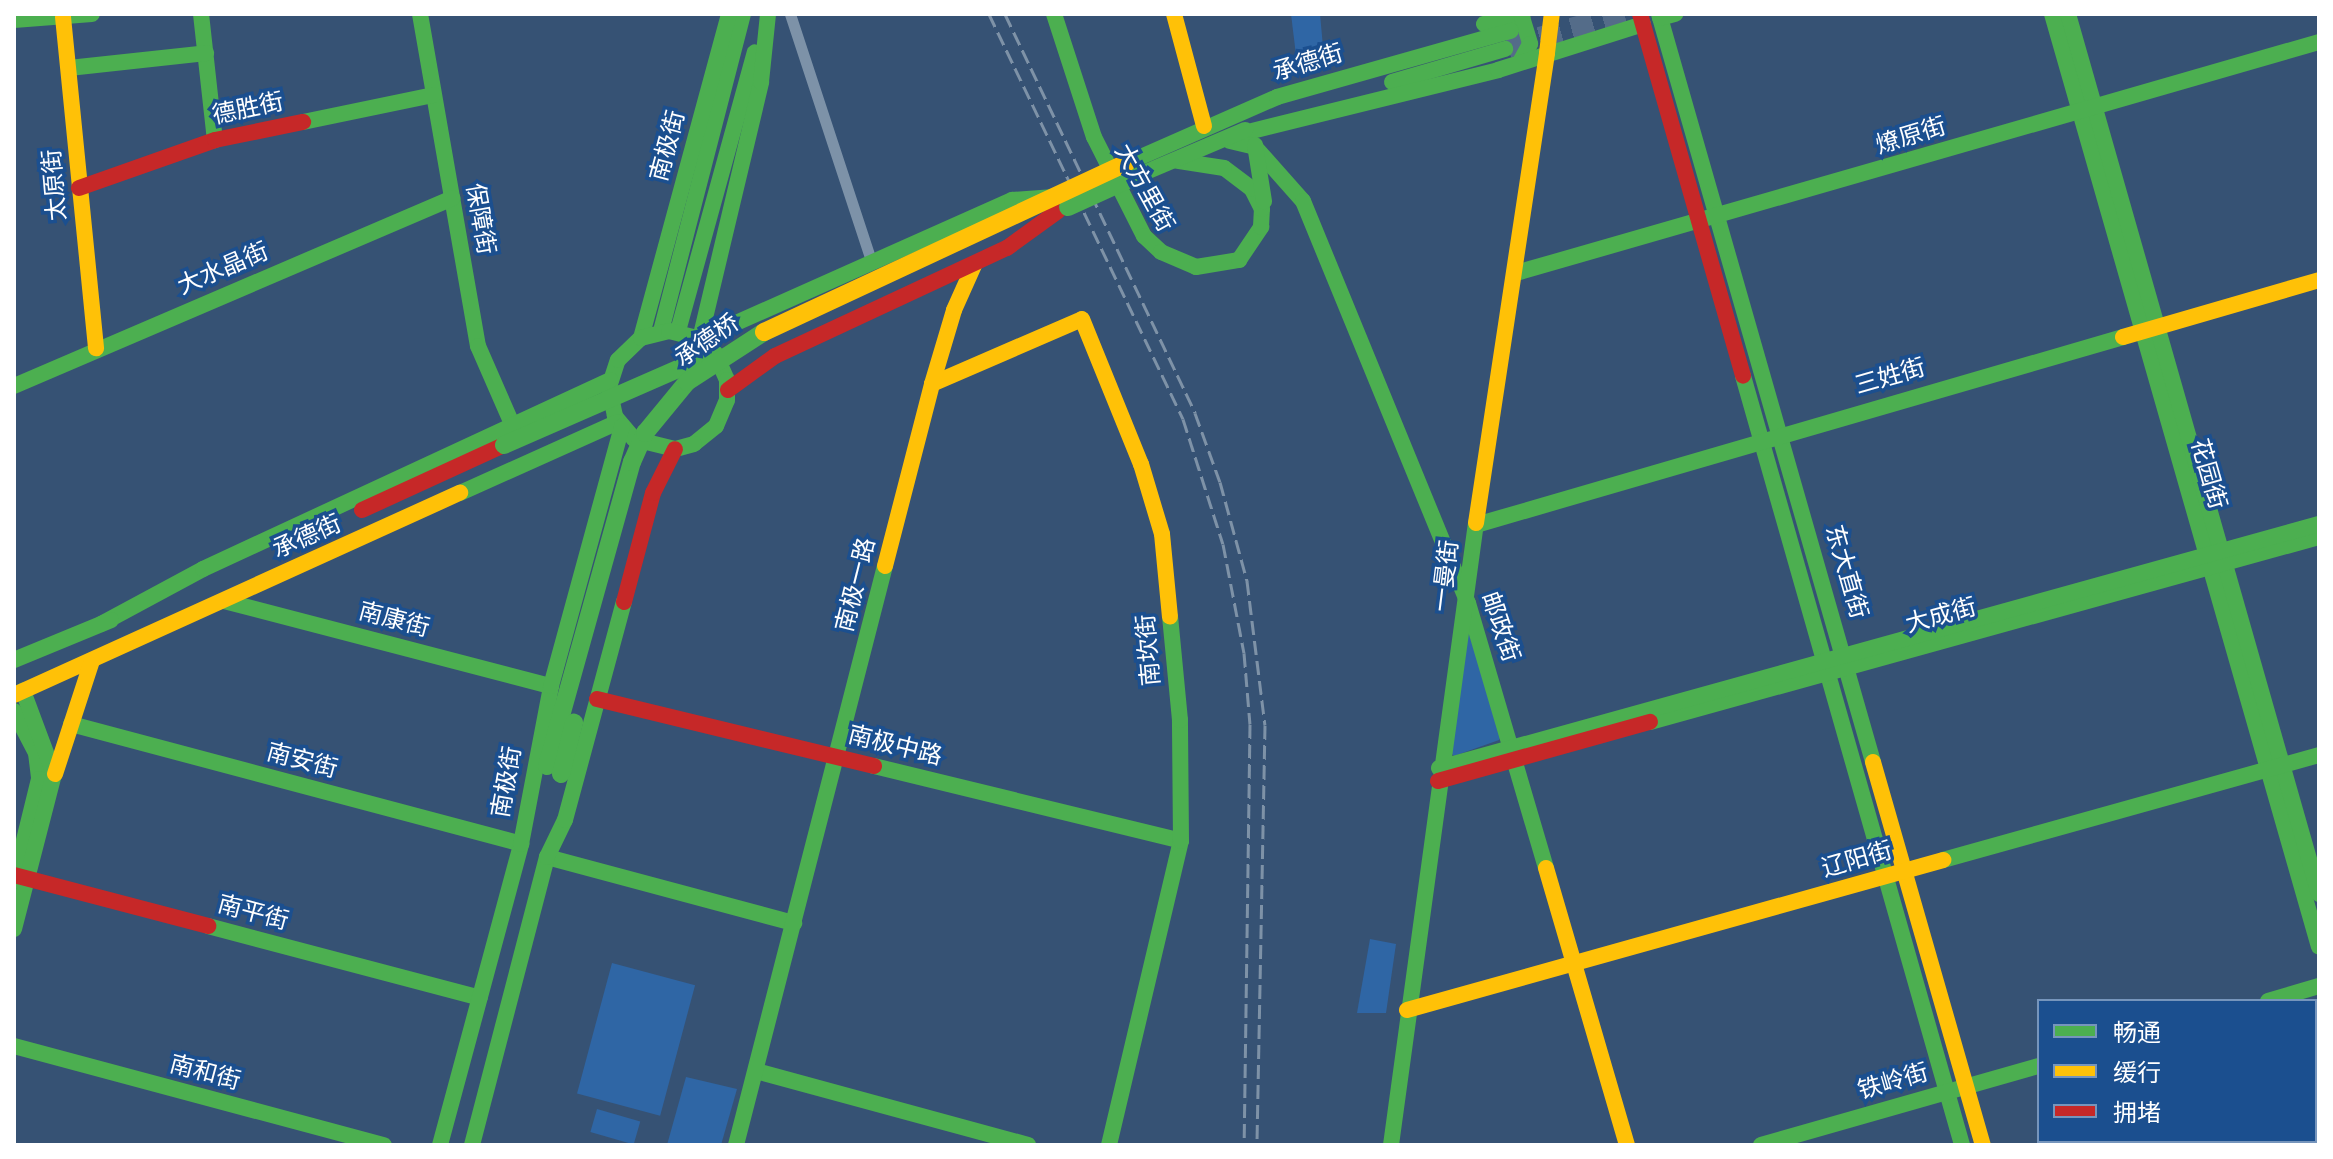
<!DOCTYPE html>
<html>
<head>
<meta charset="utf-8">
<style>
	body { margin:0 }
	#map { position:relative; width:2333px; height:1159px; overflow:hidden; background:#365274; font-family:"Nunito Sans","Noto Sans SC",sans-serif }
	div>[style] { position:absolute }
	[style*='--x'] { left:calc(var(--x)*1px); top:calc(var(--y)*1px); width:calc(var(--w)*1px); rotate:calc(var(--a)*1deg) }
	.green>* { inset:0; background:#2f66a5; transform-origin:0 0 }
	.highway-tunnel>* { height:22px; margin-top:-11px; transform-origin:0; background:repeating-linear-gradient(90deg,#546c89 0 22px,transparent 0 33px) }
	.street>* { height:11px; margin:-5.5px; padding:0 5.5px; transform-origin:5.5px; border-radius:5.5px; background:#7d92a8 }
	.fast>* { height:16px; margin:-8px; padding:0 8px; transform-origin:8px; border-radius:8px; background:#4caf50 }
	.slow>* { height:16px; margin:-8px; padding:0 8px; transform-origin:8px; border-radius:8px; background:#ffc107 }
	.jam>* { height:16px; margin:-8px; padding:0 8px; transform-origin:8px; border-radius:8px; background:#c62828 }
	.rail>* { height:3px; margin-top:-1.5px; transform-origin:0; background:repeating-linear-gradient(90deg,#7e92a7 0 14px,transparent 0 20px) }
	.fast-bridge>* { height:18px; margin:-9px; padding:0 9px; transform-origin:9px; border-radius:9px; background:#4caf50 }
	.slow-bridge>* { height:18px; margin:-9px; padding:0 9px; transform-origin:9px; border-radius:9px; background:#ffc107 }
	span { translate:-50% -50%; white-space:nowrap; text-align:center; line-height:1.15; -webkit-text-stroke:7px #1b4f8f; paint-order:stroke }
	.street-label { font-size:24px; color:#fff }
	.frame { position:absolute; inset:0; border:16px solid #fff; pointer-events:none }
	.legend { position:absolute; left:2037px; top:999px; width:280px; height:144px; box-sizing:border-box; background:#1b4f8f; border:2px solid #7695bc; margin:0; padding:10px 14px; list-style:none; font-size:24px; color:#fff }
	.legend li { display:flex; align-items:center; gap:16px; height:40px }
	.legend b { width:40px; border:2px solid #7695bc }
</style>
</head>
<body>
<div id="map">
	<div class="green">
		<div style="clip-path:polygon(1291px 14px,1320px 14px,1323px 47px,1296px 55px)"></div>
		<div style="clip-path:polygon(1469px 634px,1502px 733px,1499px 740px,1454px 756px,1449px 751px,1464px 635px)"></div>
		<div style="clip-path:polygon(1370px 939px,1396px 944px,1386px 1013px,1357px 1013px)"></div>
		<div style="left:612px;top:963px;width:86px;height:135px;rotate:15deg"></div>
		<div style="clip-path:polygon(686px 1077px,737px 1089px,721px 1145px,667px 1145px)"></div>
		<div style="left:597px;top:1109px;width:45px;height:24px;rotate:16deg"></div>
	</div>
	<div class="highway-tunnel">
		<div style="--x:1508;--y:47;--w:121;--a:-15.9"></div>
	</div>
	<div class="street">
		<div style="--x:790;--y:14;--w:262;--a:71.8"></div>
	</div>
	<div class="fast">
		<div style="--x:201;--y:14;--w:127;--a:83.7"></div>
		<div style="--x:420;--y:14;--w:337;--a:80.1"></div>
		<div style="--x:478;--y:346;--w:87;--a:66.4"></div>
		<div style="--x:1054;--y:14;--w:129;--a:72"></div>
		<div style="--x:1094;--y:137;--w:111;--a:63.2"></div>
		<div style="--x:1144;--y:236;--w:23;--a:43"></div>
		<div style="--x:1161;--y:252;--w:38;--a:23"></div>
		<div style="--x:1196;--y:267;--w:44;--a:-9.2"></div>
		<div style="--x:1239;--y:260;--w:40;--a:-56"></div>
		<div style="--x:1261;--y:227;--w:18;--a:-87"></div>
		<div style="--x:1262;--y:209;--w:22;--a:-117"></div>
		<div style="--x:1252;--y:189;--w:35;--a:-143"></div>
		<div style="--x:1224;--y:168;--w:47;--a:-171.3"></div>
		<div style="--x:1659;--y:14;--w:778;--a:74.03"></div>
		<div style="--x:2052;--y:14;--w:970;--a:74.03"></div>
		<div style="--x:2068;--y:14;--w:915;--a:74.08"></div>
		<div style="--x:1660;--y:18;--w:16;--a:-15"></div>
		<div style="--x:14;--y:20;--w:78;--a:-4.4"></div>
		<div style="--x:1484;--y:24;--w:39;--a:-10"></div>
		<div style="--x:1522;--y:17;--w:28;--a:73"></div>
		<div style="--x:1530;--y:44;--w:21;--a:119"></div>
		<div style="--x:69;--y:68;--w:138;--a:-6.2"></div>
		<div style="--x:1392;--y:82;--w:118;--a:-16.3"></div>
		<div style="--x:303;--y:122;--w:133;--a:-11.7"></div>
		<div style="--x:1232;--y:136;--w:274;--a:-13.9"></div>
		<div style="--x:1498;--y:70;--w:152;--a:-17.6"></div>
		<div style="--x:1230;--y:141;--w:26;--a:13"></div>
		<div style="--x:1255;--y:147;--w:72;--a:48.4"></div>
		<div style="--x:1303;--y:201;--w:435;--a:67.7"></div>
		<div style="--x:1468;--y:603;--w:276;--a:73.6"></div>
		<div style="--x:1255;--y:145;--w:57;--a:80.9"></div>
		<div style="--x:1127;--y:163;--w:164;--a:-23.7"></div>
		<div style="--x:1277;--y:97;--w:243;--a:-15.8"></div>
		<div style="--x:1132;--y:178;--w:123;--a:-23"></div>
		<div style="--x:1516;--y:273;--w:836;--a:-16.05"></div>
		<div style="--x:661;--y:331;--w:327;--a:-75.5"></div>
		<div style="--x:678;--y:331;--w:289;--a:-74.6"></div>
		<div style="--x:641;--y:338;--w:336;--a:-74.8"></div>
		<div style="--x:700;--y:339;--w:264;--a:-76.6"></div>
		<div style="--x:761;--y:82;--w:68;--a:-84.1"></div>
		<div style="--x:700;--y:339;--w:21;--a:43"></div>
		<div style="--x:715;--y:353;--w:30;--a:66"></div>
		<div style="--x:727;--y:380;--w:20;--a:90"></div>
		<div style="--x:727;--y:400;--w:28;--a:113"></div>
		<div style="--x:716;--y:426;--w:28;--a:141"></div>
		<div style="--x:694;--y:444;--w:20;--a:165"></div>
		<div style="--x:675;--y:449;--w:42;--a:-166.3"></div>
		<div style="--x:634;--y:439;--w:30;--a:-130"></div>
		<div style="--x:615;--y:416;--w:30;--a:-102"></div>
		<div style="--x:609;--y:387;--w:28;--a:-72"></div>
		<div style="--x:618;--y:360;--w:32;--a:-44"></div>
		<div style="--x:641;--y:338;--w:29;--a:-14"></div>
		<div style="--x:669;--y:331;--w:32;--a:14"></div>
		<div style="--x:700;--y:339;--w:342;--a:-24"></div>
		<div style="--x:1012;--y:200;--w:39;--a:-4"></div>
		<div style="--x:1743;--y:376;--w:800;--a:74.1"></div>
		<div style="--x:14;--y:386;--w:477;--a:-23.2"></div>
		<div style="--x:460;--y:493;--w:173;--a:-24.2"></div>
		<div style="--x:1476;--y:525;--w:674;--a:-16.2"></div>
		<div style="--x:224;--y:601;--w:338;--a:14.6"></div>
		<div style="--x:101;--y:624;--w:116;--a:-28.3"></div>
		<div style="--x:203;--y:569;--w:449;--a:-24.9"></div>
		<div style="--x:14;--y:660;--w:105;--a:-22.4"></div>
		<div style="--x:14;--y:711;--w:47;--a:62.4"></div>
		<div style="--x:36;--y:753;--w:26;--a:83"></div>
		<div style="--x:39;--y:779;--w:105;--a:103.8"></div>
		<div style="--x:1650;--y:722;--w:694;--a:-15.46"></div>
		<div style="--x:71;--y:724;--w:466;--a:14.9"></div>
		<div style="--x:874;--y:766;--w:316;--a:13.7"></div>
		<div style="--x:1439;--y:768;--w:913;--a:-15.5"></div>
		<div style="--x:547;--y:857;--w:256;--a:15"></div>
		<div style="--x:1943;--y:860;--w:390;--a:-15.6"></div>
		<div style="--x:208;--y:926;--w:281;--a:14.8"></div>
		<div style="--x:14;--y:929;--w:160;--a:-75.5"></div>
		<div style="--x:54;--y:774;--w:89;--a:-110.5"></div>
		<div style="--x:2268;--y:1001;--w:53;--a:-16.4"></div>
		<div style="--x:14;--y:1046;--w:383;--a:15"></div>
		<div style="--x:756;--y:1071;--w:282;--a:15.2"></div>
		<div style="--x:440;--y:1145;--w:312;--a:-74.9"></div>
		<div style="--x:521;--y:844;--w:161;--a:-79.2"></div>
		<div style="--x:551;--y:686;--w:269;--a:-74.7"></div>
		<div style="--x:472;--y:1145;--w:298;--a:-75.4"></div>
		<div style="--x:547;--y:857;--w:41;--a:-64.1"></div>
		<div style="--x:565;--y:820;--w:226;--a:-74.9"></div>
		<div style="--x:736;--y:1145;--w:598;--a:-75.57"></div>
		<div style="--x:1109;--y:1145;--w:312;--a:-76.7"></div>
		<div style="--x:1181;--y:841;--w:121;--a:-90.5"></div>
		<div style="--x:1180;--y:720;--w:103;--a:-95.5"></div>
		<div style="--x:1391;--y:1145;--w:628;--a:-82.22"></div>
		<div style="--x:1761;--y:1145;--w:289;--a:-15.9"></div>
	</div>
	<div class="slow">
		<div style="--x:1174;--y:14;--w:116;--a:75"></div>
		<div style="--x:63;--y:17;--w:333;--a:84.3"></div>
		<div style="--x:1547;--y:53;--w:39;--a:-83"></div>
		<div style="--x:2123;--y:337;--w:204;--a:-16.2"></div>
		<div style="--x:932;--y:384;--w:163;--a:-23.4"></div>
		<div style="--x:1082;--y:319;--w:157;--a:67.9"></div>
		<div style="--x:1141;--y:464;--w:73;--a:73.3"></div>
		<div style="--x:1162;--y:534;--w:83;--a:84.5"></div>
		<div style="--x:1476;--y:523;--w:475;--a:-81.4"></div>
		<div style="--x:885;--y:566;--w:188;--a:-75.5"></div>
		<div style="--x:932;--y:384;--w:77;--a:-73.4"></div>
		<div style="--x:954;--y:310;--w:51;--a:-65.9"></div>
		<div style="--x:14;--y:695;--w:490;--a:-24.4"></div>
		<div style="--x:1873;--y:762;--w:398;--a:74"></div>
		<div style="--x:55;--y:774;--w:119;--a:-71.9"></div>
		<div style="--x:1546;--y:868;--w:289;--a:73.7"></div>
		<div style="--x:1407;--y:1010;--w:557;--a:-15.63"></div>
	</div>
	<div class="jam">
		<div style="--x:1640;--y:14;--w:376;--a:74.1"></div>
		<div style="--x:79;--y:188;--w:144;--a:-19.4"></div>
		<div style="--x:215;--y:140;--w:90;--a:-11.6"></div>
		<div style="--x:728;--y:390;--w:58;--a:-35.9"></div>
		<div style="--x:775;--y:356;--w:256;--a:-25"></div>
		<div style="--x:1007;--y:248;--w:63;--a:-36"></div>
		<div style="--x:362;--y:510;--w:156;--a:-24.6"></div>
		<div style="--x:624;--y:602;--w:113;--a:-75.1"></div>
		<div style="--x:653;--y:493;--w:49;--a:-63.4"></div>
		<div style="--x:597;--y:699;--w:285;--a:13.6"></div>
		<div style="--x:1438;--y:781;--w:220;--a:-15.6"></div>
		<div style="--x:14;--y:875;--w:201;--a:14.7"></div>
	</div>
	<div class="rail">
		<div style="--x:989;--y:14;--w:449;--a:64.4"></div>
		<div style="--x:1183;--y:419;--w:131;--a:72.3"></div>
		<div style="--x:1223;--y:544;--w:111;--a:79.1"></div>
		<div style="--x:1244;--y:653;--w:71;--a:85.2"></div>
		<div style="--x:1250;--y:724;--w:421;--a:90.8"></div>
		<div style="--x:1005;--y:14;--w:442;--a:64.5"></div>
		<div style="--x:1195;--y:413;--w:73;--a:70.1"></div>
		<div style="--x:1220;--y:482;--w:103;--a:74.7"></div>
		<div style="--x:1247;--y:581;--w:145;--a:82.9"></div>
		<div style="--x:1265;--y:725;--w:420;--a:91.1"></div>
	</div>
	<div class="fast-bridge">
		<div style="--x:1068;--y:207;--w:70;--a:-24.4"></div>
		<div style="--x:504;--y:445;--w:219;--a:-23.6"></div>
		<div style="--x:547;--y:766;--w:316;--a:-74.4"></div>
		<div style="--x:632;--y:462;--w:32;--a:-66"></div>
		<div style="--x:645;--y:433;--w:66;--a:-50.5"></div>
		<div style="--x:687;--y:382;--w:92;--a:-33"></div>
		<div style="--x:561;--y:774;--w:53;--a:-75.7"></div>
	</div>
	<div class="slow-bridge">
		<div style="--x:764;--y:332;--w:400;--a:-25"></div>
	</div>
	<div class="street-label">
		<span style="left:1308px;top:63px;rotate:-17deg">承德街</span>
		<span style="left:248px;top:109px;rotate:-12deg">德胜街</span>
		<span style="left:1911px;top:136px;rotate:-17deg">燎原街</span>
		<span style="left:668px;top:146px;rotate:-75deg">南极街</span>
		<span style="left:55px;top:185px;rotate:-95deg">太原街</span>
		<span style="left:1144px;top:188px;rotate:61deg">大方里街</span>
		<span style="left:480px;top:219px;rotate:80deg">保障街</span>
		<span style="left:223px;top:269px;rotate:-23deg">大水晶街</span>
		<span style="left:707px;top:341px;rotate:-35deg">承德桥</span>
		<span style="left:1890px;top:377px;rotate:-16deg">三姓街</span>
		<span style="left:2208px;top:474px;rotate:74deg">花园街</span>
		<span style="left:307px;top:537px;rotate:-24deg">承德街</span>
		<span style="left:1846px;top:572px;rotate:74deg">东大直街</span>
		<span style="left:1446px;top:576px;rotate:-83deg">一曼街</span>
		<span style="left:856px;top:585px;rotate:-76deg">南极一路</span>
		<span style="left:1941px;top:616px;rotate:-15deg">大成街</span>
		<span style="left:394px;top:620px;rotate:15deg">南康街</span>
		<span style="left:1500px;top:627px;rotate:71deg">邮政街</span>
		<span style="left:1149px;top:650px;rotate:-95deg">南坎街</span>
		<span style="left:895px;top:746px;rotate:14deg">南极中路</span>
		<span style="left:302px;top:761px;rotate:15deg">南安街</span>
		<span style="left:507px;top:782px;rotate:-80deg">南极街</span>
		<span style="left:1857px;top:860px;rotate:-16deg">辽阳街</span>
		<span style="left:253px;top:913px;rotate:15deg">南平街</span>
		<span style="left:205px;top:1073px;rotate:15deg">南和街</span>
		<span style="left:1893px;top:1082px;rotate:-16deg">铁岭街</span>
	</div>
	<div class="frame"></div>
	<ul class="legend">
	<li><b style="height:10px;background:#4caf50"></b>畅通</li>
	<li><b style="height:10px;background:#ffc107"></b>缓行</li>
	<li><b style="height:10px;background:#c62828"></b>拥堵</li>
	</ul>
</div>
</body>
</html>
